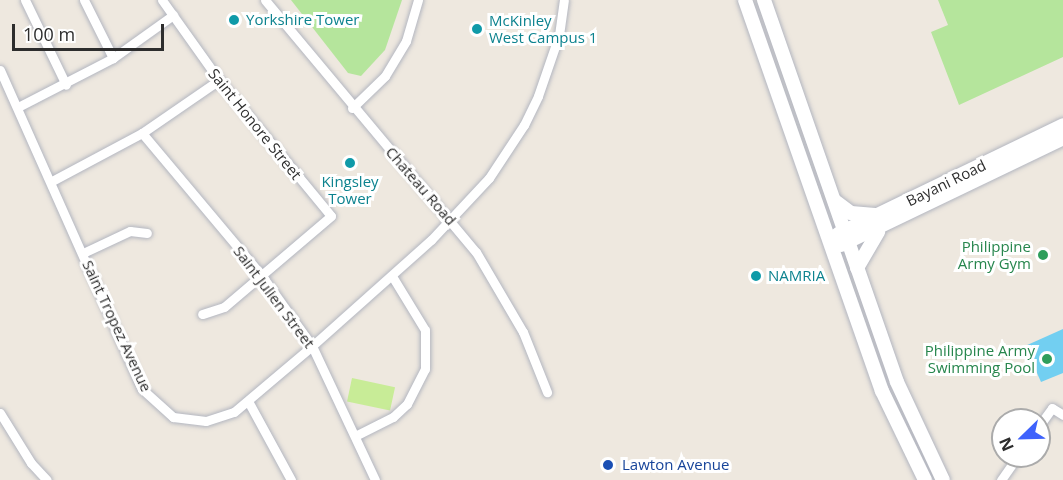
<!DOCTYPE html>
<html>
<head>
<meta charset="utf-8">
<style>
	body { margin:0 }
	#map { position:relative; width:1063px; height:480px; overflow:hidden; background:#eee8df; font-family:"Open Sans",sans-serif }
	div>[style] { position:absolute }
	[style*='--x'] { left:calc(var(--x)*1px); top:calc(var(--y)*1px); width:calc(var(--w)*1px); rotate:calc(var(--a)*1deg) }
	.green>* { inset:0; background:#b5e59c }
	.pitch>* { inset:0; background:#c8ec97; transform-origin:0 0 }
	.water>* { inset:0; background:#72cff1 }
	.roads { filter:drop-shadow(0 0 2px #b3b6c0) drop-shadow(0 0 2px #b3b6c0) }
	.minor>* { height:9px; margin:-4.5px; padding:0 4.5px; transform-origin:4.5px; border-radius:4.5px; background:#fff }
	.secondary>* { height:14px; margin:-7px; padding:0 7px; transform-origin:7px; border-radius:7px; background:#fff }
	.dots>* { width:16px; height:16px; translate:-50% -50%; box-sizing:border-box; border:3px solid #fff; border-radius:50% }
	span { translate:-50% -50%; white-space:nowrap; text-align:center; line-height:1.15; -webkit-text-stroke:6px #fff; paint-order:stroke }
	.culture-label { font-size:15px; color:#0d838f }
	.left { translate:0 -50%; text-align:left }
	.street-label { font-size:15px; color:#2d2d2d }
	.leisure-label { font-size:15px; color:#27864d }
	.right { translate:-100% -50%; text-align:right }
	.transit-label { font-size:15px; color:#164399 }
	.north { position:absolute; left:991px; top:408px; width:60px; height:60px; box-sizing:border-box; background:#fff; border:2px solid #ababab; border-radius:50%; rotate:247deg; font-size:16px; font-weight:700; line-height:24px; text-align:center; color:#2d2d2d }
	.north::after { content:''; display:block; margin:auto; width:21px; height:27px; background:#3e62fc; clip-path:polygon(50% 0,100% 100%,50% 72%,0 100%) }
	.scale { position:absolute; left:12px; top:24px; width:152px; height:27px; box-sizing:border-box; border:3px solid #2d2d2d; border-top:0; padding-left:8px; font-size:18px; line-height:21px; white-space:nowrap; color:#2d2d2d; -webkit-text-stroke:4px #fff; paint-order:stroke }
</style>
</head>
<body>
<div id="map">
	<div class="green">
		<div style="clip-path:polygon(291px 0,402px 0,385px 50px,361px 76px,348px 73px)"></div>
		<div style="clip-path:polygon(938px 0,1063px 0,1063px 57px,959px 105px,931px 32px,948px 25px)"></div>
	</div>
	<div class="pitch">
		<div style="left:352px;top:378px;width:44px;height:24px;rotate:12deg"></div>
	</div>
	<div class="water">
		<div style="clip-path:polygon(1063px 329px,1063px 373px,1041px 382px,1025px 346px)"></div>
	</div>
	<div class="roads">
		<div class="minor">
			<div style="--x:25;--y:0;--w:94;--a:64.2"></div>
			<div style="--x:84;--y:0;--w:65;--a:63.4"></div>
			<div style="--x:162;--y:0;--w:98;--a:54.5"></div>
			<div style="--x:219;--y:80;--w:176;--a:50.5"></div>
			<div style="--x:331;--y:216;--w:140;--a:139.6"></div>
			<div style="--x:224;--y:307;--w:23;--a:162"></div>
			<div style="--x:265;--y:0;--w:329;--a:50.1"></div>
			<div style="--x:476;--y:252;--w:93;--a:59.6"></div>
			<div style="--x:523;--y:332;--w:65;--a:68.2"></div>
			<div style="--x:0;--y:70;--w:349;--a:66"></div>
			<div style="--x:142;--y:389;--w:42;--a:42.1"></div>
			<div style="--x:173;--y:417;--w:33;--a:7"></div>
			<div style="--x:206;--y:421;--w:29;--a:-18"></div>
			<div style="--x:234;--y:412;--w:102;--a:-40.2"></div>
			<div style="--x:312;--y:346;--w:159;--a:-41.7"></div>
			<div style="--x:431;--y:240;--w:85;--a:-46.9"></div>
			<div style="--x:489;--y:178;--w:64;--a:-56.6"></div>
			<div style="--x:524;--y:125;--w:32;--a:-64"></div>
			<div style="--x:538;--y:96;--w:65;--a:-71"></div>
			<div style="--x:559;--y:35;--w:35;--a:-82"></div>
			<div style="--x:18;--y:107;--w:107;--a:-27.3"></div>
			<div style="--x:113;--y:58;--w:74;--a:-35.6"></div>
			<div style="--x:352;--y:108;--w:46;--a:-44.1"></div>
			<div style="--x:385;--y:76;--w:41;--a:-59"></div>
			<div style="--x:406;--y:41;--w:43;--a:-73.7"></div>
			<div style="--x:142;--y:133;--w:187;--a:50"></div>
			<div style="--x:262;--y:276;--w:86;--a:54.5"></div>
			<div style="--x:312;--y:346;--w:148;--a:64.8"></div>
			<div style="--x:52;--y:181;--w:102;--a:-28.1"></div>
			<div style="--x:142;--y:133;--w:93;--a:-34.5"></div>
			<div style="--x:83;--y:253;--w:52;--a:-25.1"></div>
			<div style="--x:130;--y:231;--w:17;--a:7"></div>
			<div style="--x:248;--y:401;--w:90;--a:61.4"></div>
			<div style="--x:0;--y:413;--w:59;--a:58.2"></div>
			<div style="--x:31;--y:463;--w:23;--a:47"></div>
			<div style="--x:1039;--y:426;--w:22;--a:-54"></div>
			<div style="--x:1052;--y:408;--w:13;--a:32"></div>
			<div style="--x:357;--y:435;--w:40;--a:-26.6"></div>
			<div style="--x:393;--y:417;--w:19;--a:-43"></div>
			<div style="--x:407;--y:404;--w:39;--a:-63"></div>
			<div style="--x:425;--y:369;--w:39;--a:-90"></div>
			<div style="--x:425;--y:330;--w:63;--a:-121.4"></div>
			<div style="--x:1001;--y:480;--w:29;--a:-55"></div>
		</div>
		<div class="secondary">
			<div style="--x:745;--y:0;--w:414;--a:70.7"></div>
			<div style="--x:882;--y:391;--w:99;--a:64.2"></div>
			<div style="--x:764;--y:0;--w:404;--a:70.8"></div>
			<div style="--x:897;--y:382;--w:108;--a:64.9"></div>
			<div style="--x:835;--y:201;--w:20;--a:37"></div>
			<div style="--x:851;--y:213;--w:24;--a:5"></div>
			<div style="--x:838;--y:234;--w:250;--a:-25.8"></div>
			<div style="--x:841;--y:245;--w:246;--a:-25.7"></div>
			<div style="--x:857;--y:268;--w:42;--a:-59.7"></div>
		</div>
	</div>
	<div class="dots">
		<div style="left:234px;top:20px;background:#0f9aa8"></div>
		<div style="left:477px;top:29px;background:#0f9aa8"></div>
		<div style="left:350px;top:163px;background:#0f9aa8"></div>
		<div style="left:1043px;top:255px;background:#2e9e5b"></div>
		<div style="left:756px;top:276px;background:#0f9aa8"></div>
		<div style="left:1047px;top:359px;background:#2e9e5b"></div>
		<div style="left:608px;top:465px;background:#1a4fb4"></div>
	</div>
	<div class="culture-label">
		<span class="left" style="left:246px;top:20px">Yorkshire Tower</span>
		<span class="left" style="left:489px;top:29px">McKinley<br>West Campus 1</span>
		<span style="left:350px;top:190px">Kingsley<br>Tower</span>
		<span class="left" style="left:768px;top:276px">NAMRIA</span>
	</div>
	<div class="street-label">
		<span style="left:255px;top:124px;rotate:51deg">Saint Honore Street</span>
		<span style="left:946px;top:183px;rotate:-26deg">Bayani Road</span>
		<span style="left:421px;top:186px;rotate:49deg">Chateau Road</span>
		<span style="left:274px;top:297px;rotate:53deg">Saint Julien Street</span>
		<span style="left:117px;top:326px;rotate:65deg">Saint Tropez Avenue</span>
	</div>
	<div class="leisure-label">
		<span class="right" style="left:1031px;top:255px">Philippine<br>Army Gym</span>
		<span class="right" style="left:1035px;top:359px">Philippine Army<br>Swimming Pool</span>
	</div>
	<div class="transit-label">
		<span class="left" style="left:622px;top:465px">Lawton Avenue</span>
	</div>
	<div class="north">N</div>
	<div class="scale">100 m</div>
</div>
</body>
</html>
